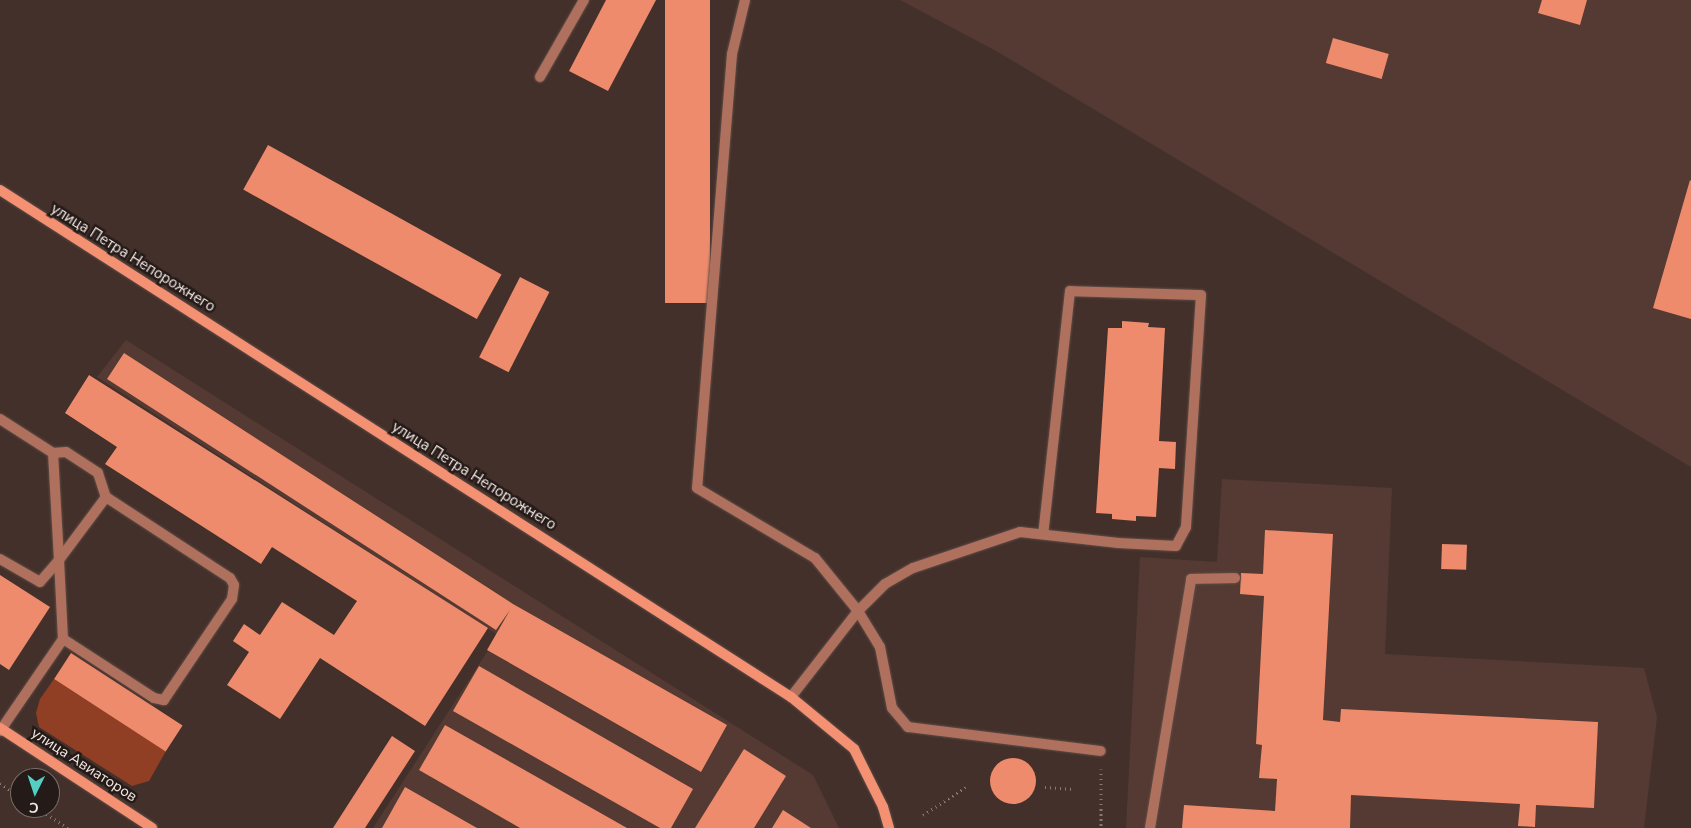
<!DOCTYPE html>
<html>
<head>
<meta charset="utf-8">
<style>
	body { margin:0 }
	#map { position:relative; width:1691px; height:828px; overflow:hidden; background:#44302a; font-family:"Nunito Sans",sans-serif }
	div>[style] { position:absolute }
	[style*='--x'] { left:calc(var(--x)*1px); top:calc(var(--y)*1px); width:calc(var(--w)*1px); rotate:calc(var(--a)*1deg) }
	.built>* { inset:0; background:#543a32 }
	.green>* { inset:0; background:#903f24 }
	.building>* { inset:0; background:#ee8b6c; transform-origin:0 0 }
	.round { border-radius:50% }
	.path>* { height:3px; margin-top:-1.5px; transform-origin:0; background:repeating-linear-gradient(90deg,#897873 0 1px,transparent 0 5px) }
	.roads { filter:drop-shadow(0 0 1px #604d48) drop-shadow(0 0 1px #604d48) }
	.lane>* { height:10px; margin:-5px; padding:0 5px; transform-origin:5px; border-radius:5px; background:#af715d }
	.secondary>* { height:10px; margin:-5px; padding:0 5px; transform-origin:5px; border-radius:5px; background:#f39172 }
	span { translate:-50% -50%; white-space:nowrap; text-align:center; line-height:1.15; -webkit-text-stroke:5px #241b18; paint-order:stroke }
	.street-label { font-size:15px; color:#f5e8e4 }
	.north { position:absolute; left:10px; top:768px; width:50px; height:50px; box-sizing:border-box; background:#241b18; border:1px solid #786d6a; border-radius:50%; rotate:184deg; font-size:14px; font-weight:700; line-height:20px; text-align:center; color:#f5e8e4 }
	.north::after { content:''; display:block; margin:auto; width:18px; height:22px; background:#55cec4; clip-path:polygon(50% 0,100% 100%,50% 72%,0 100%) }
</style>
</head>
<body>
<div id="map">
	<div class="built">
		<div style="clip-path:polygon(900px 0,1691px 0,1691px 467px,998px 52px)"></div>
		<div style="clip-path:polygon(126px 340px,813px 775px,839px 828px,373px 828px,498px 635px,97px 377px)"></div>
		<div style="clip-path:polygon(1222px 479px,1392px 488px,1385px 654px,1644px 668px,1657px 717px,1644px 828px,1126px 828px,1140px 557px,1217px 562px)"></div>
	</div>
	<div class="green">
		<div style="clip-path:polygon(54px 679px,166px 751px,149px 781px,132px 786px,39px 727px,36px 713px,40px 699px)"></div>
	</div>
	<div class="building">
		<div style="clip-path:polygon(606px 0,656px 0,608px 91px,569px 71px)"></div>
		<div style="left:665px;top:0;width:45px;height:303px"></div>
		<div style="clip-path:polygon(1542px 0,1587px 0,1580px 25px,1538px 13px)"></div>
		<div style="left:1333px;top:38px;width:58px;height:26px;rotate:16deg"></div>
		<div style="left:268px;top:145px;width:267px;height:51px;rotate:29deg"></div>
		<div style="clip-path:polygon(1690px 180px,1691px 181px,1691px 319px,1653px 308px)"></div>
		<div style="left:520px;top:277px;width:33px;height:90px;rotate:27deg"></div>
		<div style="clip-path:polygon(1122px 321px,1149px 323px,1148px 327px,1165px 328px,1159px 441px,1176px 442px,1175px 469px,1159px 468px,1156px 517px,1136px 516px,1136px 521px,1112px 519px,1112px 514px,1096px 513px,1108px 328px,1122px 328px)"></div>
		<div style="clip-path:polygon(124px 353px,513px 604px,727px 725px,701px 772px,487px 650px,510px 610px,496px 630px,107px 379px)"></div>
		<div style="clip-path:polygon(89px 375px,488px 628px,425px 726px,320px 658px,280px 719px,227px 685px,249px 652px,233px 641px,244px 624px,260px 635px,282px 602px,334px 635px,357px 601px,272px 547px,261px 564px,105px 464px,117px 447px,65px 413px)"></div>
		<div style="clip-path:polygon(1265px 530px,1333px 534px,1323px 720px,1340px 722px,1341px 709px,1598px 722px,1594px 808px,1536px 805px,1535px 827px,1518px 826px,1520px 804px,1351px 795px,1350px 828px,1182px 828px,1184px 805px,1275px 811px,1277px 779px,1259px 778px,1262px 745px,1256px 744px,1264px 596px,1240px 594px,1241px 573px,1263px 574px)"></div>
		<div style="left:1442px;top:544px;width:25px;height:25px;rotate:2deg"></div>
		<div style="clip-path:polygon(0 575px,50px 607px,9px 670px,0 664px)"></div>
		<div style="left:71px;top:653px;width:133px;height:31px;rotate:33deg"></div>
		<div style="clip-path:polygon(479px 666px,693px 789px,671px 828px,660px 828px,453px 711px)"></div>
		<div style="clip-path:polygon(445px 725px,627px 828px,520px 828px,419px 770px)"></div>
		<div style="clip-path:polygon(392px 736px,415px 751px,365px 828px,333px 828px)"></div>
		<div style="clip-path:polygon(744px 749px,786px 776px,754px 828px,695px 828px)"></div>
		<div class="round" style="left:990px;top:758px;width:46px;height:46px"></div>
		<div style="clip-path:polygon(405px 787px,477px 828px,382px 828px)"></div>
		<div style="clip-path:polygon(783px 810px,811px 828px,772px 828px)"></div>
	</div>
	<div class="path">
		<div style="--x:1101;--y:769;--w:59;--a:90"></div>
		<div style="--x:0;--y:783;--w:24;--a:35"></div>
		<div style="--x:1045;--y:787;--w:28;--a:4"></div>
		<div style="--x:38;--y:808;--w:36;--a:34"></div>
		<div style="--x:923;--y:815;--w:51;--a:-33.1"></div>
	</div>
	<div class="roads">
		<div class="lane">
			<div style="--x:745;--y:0;--w:56;--a:103.5"></div>
			<div style="--x:732;--y:54;--w:435;--a:94.6"></div>
			<div style="--x:697;--y:488;--w:137;--a:30.7"></div>
			<div style="--x:815;--y:558;--w:68;--a:50.9"></div>
			<div style="--x:858;--y:611;--w:42;--a:58.6"></div>
			<div style="--x:880;--y:647;--w:62;--a:78.9"></div>
			<div style="--x:892;--y:708;--w:25;--a:50"></div>
			<div style="--x:908;--y:727;--w:194;--a:7.1"></div>
			<div style="--x:540;--y:77;--w:89;--a:-60.3"></div>
			<div style="--x:0;--y:419;--w:63;--a:32.7"></div>
			<div style="--x:53;--y:453;--w:13;--a:-4"></div>
			<div style="--x:66;--y:452;--w:38;--a:33"></div>
			<div style="--x:98;--y:473;--w:25;--a:72"></div>
			<div style="--x:0;--y:559;--w:46;--a:29.9"></div>
			<div style="--x:40;--y:582;--w:29;--a:-49"></div>
			<div style="--x:59;--y:560;--w:107;--a:-93.2"></div>
			<div style="--x:791;--y:697;--w:109;--a:-52.1"></div>
			<div style="--x:858;--y:611;--w:38;--a:-45"></div>
			<div style="--x:885;--y:584;--w:32;--a:-30"></div>
			<div style="--x:913;--y:568;--w:113;--a:-18.6"></div>
			<div style="--x:1020;--y:532;--w:99;--a:6.4"></div>
			<div style="--x:1118;--y:543;--w:58;--a:3"></div>
			<div style="--x:1176;--y:546;--w:21;--a:-62"></div>
			<div style="--x:1186;--y:527;--w:232;--a:-86.3"></div>
			<div style="--x:1201;--y:295;--w:131;--a:-178.3"></div>
			<div style="--x:1070;--y:291;--w:244;--a:96.3"></div>
			<div style="--x:0;--y:731;--w:112;--a:-55.6"></div>
			<div style="--x:63;--y:639;--w:79;--a:-92.9"></div>
			<div style="--x:59;--y:560;--w:79;--a:-53.3"></div>
			<div style="--x:106;--y:497;--w:148;--a:33.2"></div>
			<div style="--x:230;--y:578;--w:8;--a:60"></div>
			<div style="--x:234;--y:585;--w:14;--a:98"></div>
			<div style="--x:232;--y:599;--w:122;--a:124"></div>
			<div style="--x:164;--y:700;--w:10;--a:-169"></div>
			<div style="--x:154;--y:698;--w:108;--a:-147"></div>
			<div style="--x:1150;--y:828;--w:252;--a:-80.6"></div>
			<div style="--x:1191;--y:579;--w:44;--a:-1.3"></div>
		</div>
		<div class="secondary">
			<div style="--x:0;--y:190;--w:940;--a:32.66"></div>
			<div style="--x:791;--y:697;--w:82;--a:39.5"></div>
			<div style="--x:854;--y:749;--w:65;--a:63.4"></div>
			<div style="--x:883;--y:807;--w:22;--a:74"></div>
			<div style="--x:0;--y:728;--w:182;--a:33.3"></div>
		</div>
	</div>
	<div class="street-label">
		<span style="left:133px;top:258px;rotate:32deg">улица Петра Непорожнего</span>
		<span style="left:474px;top:476px;rotate:32deg">улица Петра Непорожнего</span>
		<span style="left:84px;top:765px;rotate:33deg">улица Авиаторов</span>
	</div>
	<div class="north">С</div>
</div>
</body>
</html>
